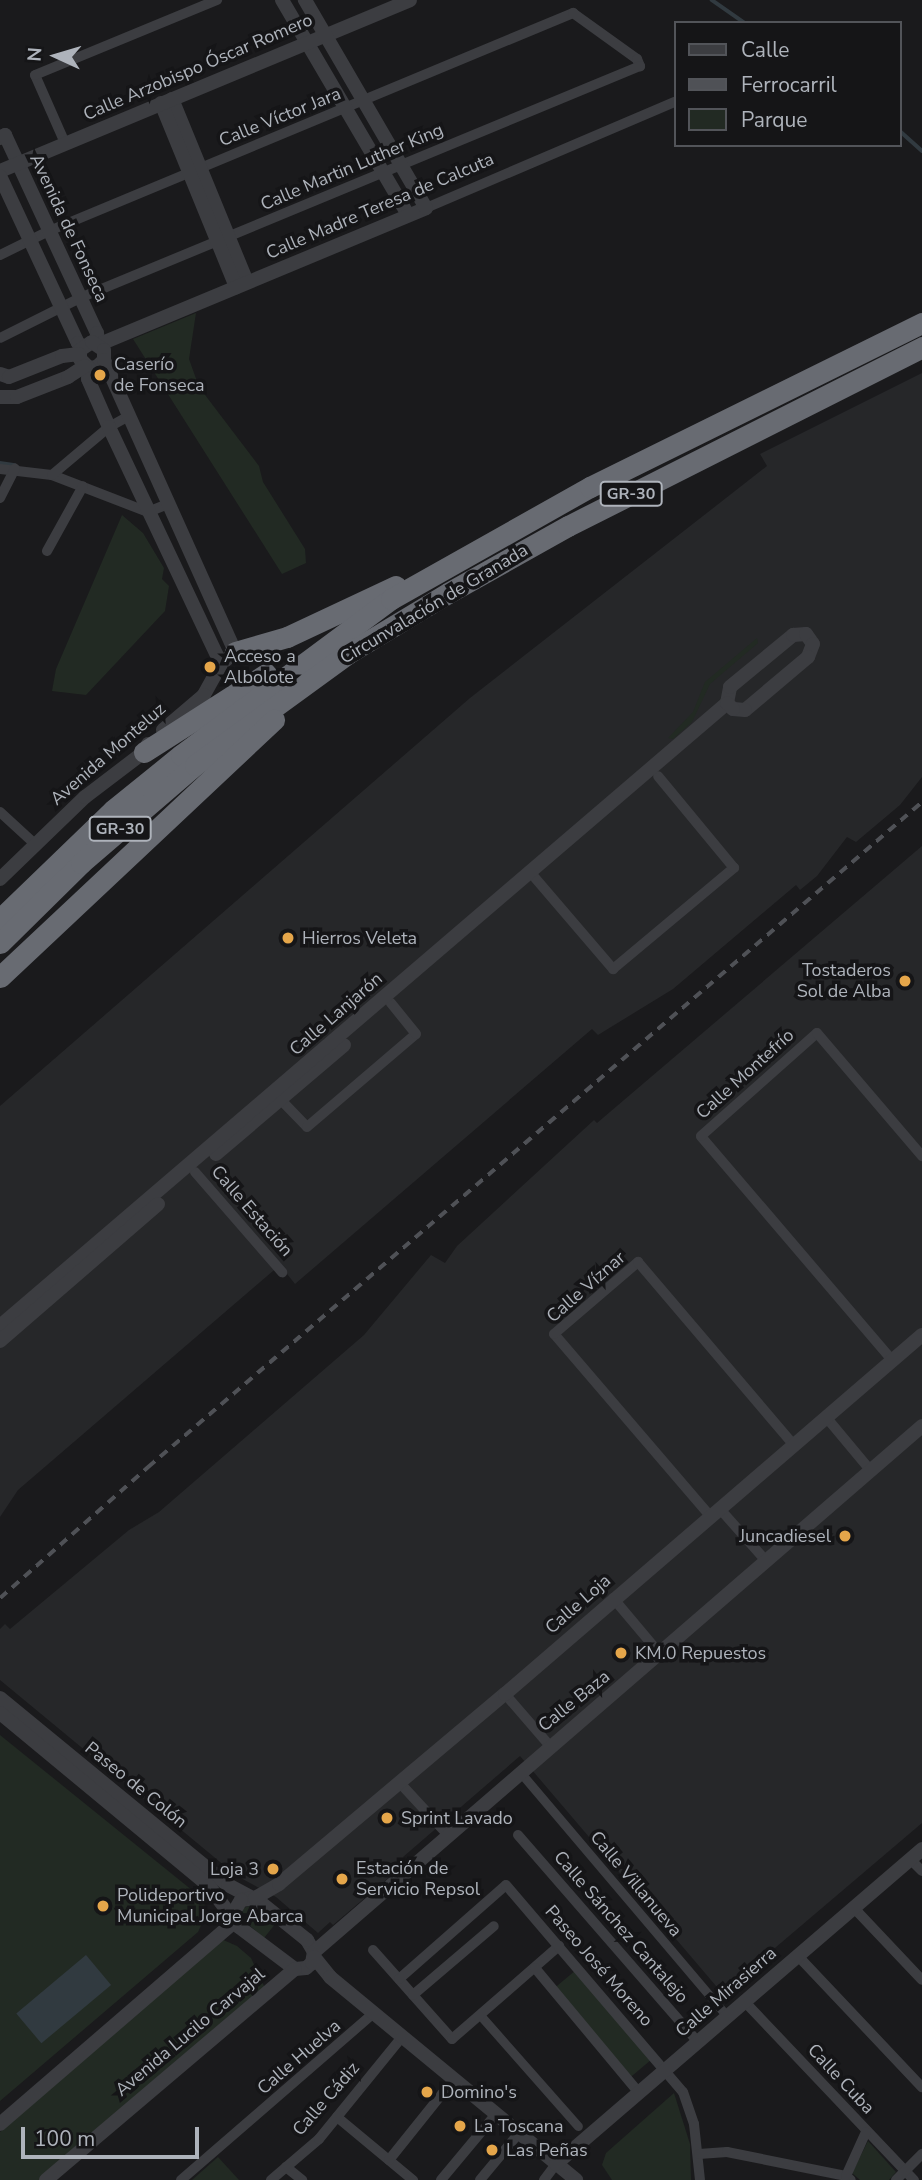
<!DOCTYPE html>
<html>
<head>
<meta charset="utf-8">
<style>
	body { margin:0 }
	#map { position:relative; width:922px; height:2180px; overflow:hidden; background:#1a1a1c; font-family:"Nunito Sans",sans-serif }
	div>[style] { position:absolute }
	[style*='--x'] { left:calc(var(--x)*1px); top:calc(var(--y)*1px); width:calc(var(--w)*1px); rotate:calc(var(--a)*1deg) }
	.built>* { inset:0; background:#262729 }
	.green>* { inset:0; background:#222a23; transform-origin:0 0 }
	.water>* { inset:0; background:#313a40; transform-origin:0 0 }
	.stream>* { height:3.5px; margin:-1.75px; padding:0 1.75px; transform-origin:1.75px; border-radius:1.75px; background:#313a40 }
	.pedestrian>* { height:9px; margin:-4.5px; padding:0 4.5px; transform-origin:4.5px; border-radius:4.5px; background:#3c3d41 }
	.minor>* { height:10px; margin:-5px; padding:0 5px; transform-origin:5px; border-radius:5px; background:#3c3d41 }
	.tertiary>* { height:14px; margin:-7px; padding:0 7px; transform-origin:7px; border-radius:7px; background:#3c3d41 }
	.motorway>* { height:21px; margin:-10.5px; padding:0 10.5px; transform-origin:10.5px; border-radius:10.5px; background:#686b72 }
	.rail>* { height:3.5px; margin-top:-1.75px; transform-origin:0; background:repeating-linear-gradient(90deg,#4f5156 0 9px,transparent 0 16px) }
	.dots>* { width:19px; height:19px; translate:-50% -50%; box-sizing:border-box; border:4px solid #151517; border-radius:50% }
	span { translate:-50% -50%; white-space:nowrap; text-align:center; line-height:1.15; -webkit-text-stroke:7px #151517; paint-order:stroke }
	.shield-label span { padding:2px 5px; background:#151517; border:2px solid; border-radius:5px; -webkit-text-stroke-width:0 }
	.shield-label { font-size:16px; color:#aeb3bb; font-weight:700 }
	.street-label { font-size:18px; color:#aeb3bb }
	.poi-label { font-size:18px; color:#aeb3bb }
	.left { translate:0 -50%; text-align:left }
	.right { translate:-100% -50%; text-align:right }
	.legend { position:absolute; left:674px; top:21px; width:228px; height:126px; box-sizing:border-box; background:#151517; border:2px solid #525459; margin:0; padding:9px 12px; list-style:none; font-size:21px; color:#aeb3bb }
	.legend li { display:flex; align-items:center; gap:14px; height:35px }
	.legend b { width:35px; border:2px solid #525459 }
	.north { position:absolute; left:21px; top:21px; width:70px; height:70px; -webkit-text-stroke:5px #151517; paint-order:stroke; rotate:274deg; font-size:19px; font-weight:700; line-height:28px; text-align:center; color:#aeb3bb }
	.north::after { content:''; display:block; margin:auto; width:24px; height:32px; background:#aeb3bb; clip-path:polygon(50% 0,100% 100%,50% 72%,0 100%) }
	.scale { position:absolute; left:21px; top:2127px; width:178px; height:32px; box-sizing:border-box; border:4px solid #aeb3bb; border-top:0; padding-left:9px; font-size:21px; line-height:24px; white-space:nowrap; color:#aeb3bb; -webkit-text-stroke:5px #151517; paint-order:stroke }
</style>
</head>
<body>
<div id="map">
	<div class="built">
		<div style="clip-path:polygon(922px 373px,922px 777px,900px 805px,856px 842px,847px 837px,817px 876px,800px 890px,796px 885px,673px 989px,598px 1035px,592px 1029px,295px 1284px,280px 1265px,18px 1490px,0 1517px,0 1106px,470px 698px,767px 466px,760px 454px)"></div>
		<div style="clip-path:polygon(922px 846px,922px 1823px,722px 1993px,520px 1756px,403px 1857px,407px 1862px,333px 1925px,330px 1922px,318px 1933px,276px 1897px,237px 1876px,0 1680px,0 1629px,5px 1624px,10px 1629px,129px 1530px,159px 1512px,364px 1335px,431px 1255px,445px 1263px,457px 1246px,594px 1120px,597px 1123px)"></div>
	</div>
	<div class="green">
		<div style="clip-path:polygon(196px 313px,189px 359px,199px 387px,259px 466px,263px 482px,305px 549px,306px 563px,282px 574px,133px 339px)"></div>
		<div style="clip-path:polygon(122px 515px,143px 533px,164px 568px,162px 579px,169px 586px,165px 611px,86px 695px,52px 691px,56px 669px)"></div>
		<div style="clip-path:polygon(757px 638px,758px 643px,710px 684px,692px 722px,673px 739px,668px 738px,693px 712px,705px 682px)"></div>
		<div style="clip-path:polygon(0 1735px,203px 1899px,207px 1913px,198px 1932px,0 2101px)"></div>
		<div style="clip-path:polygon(253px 1905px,276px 1923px,264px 1938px,242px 1919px,243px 1908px)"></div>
		<div style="clip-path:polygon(221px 1939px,237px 1946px,251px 1958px,265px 1988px,39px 2180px,0 2180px,0 2132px)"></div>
		<div style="left:576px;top:1970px;width:117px;height:28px;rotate:50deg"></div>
		<div style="clip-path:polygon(674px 2093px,690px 2144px,691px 2180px,612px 2180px,602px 2165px,606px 2153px)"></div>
		<div style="clip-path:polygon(868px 2141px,896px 2172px,889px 2180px,860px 2180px,852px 2173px)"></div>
		<div style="clip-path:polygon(218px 2157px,239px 2180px,192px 2180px)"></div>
	</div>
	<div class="water">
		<div style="left:86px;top:1955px;width:39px;height:91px;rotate:50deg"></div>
	</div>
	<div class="stream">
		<div style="--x:712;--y:0;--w:40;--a:34.9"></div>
		<div style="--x:899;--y:130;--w:31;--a:42"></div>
		<div style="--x:0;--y:463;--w:15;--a:8"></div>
	</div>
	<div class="pedestrian">
		<div style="--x:520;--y:1772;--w:320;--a:49.7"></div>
		<div style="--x:480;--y:2015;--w:148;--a:48.6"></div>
	</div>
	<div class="minor">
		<div style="--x:65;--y:143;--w:74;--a:-113.8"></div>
		<div style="--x:35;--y:75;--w:197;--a:-22.4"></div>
		<div style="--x:426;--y:208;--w:271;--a:-23.1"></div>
		<div style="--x:0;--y:255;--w:55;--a:-26.1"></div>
		<div style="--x:49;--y:231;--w:568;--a:-22.59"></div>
		<div style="--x:573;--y:13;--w:79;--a:35.7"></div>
		<div style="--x:637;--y:59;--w:8;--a:67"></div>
		<div style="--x:640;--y:66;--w:606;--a:157.5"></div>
		<div style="--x:80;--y:298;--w:89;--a:153.4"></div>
		<div style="--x:0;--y:469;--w:52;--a:6.6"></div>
		<div style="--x:52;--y:475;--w:103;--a:21.1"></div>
		<div style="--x:148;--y:512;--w:22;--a:-22"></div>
		<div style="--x:52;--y:475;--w:75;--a:-40.1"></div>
		<div style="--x:109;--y:427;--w:23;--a:-29"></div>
		<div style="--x:0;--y:498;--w:33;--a:-63"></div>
		<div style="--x:47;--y:551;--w:74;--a:-61"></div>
		<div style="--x:0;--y:812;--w:49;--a:42.5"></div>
		<div style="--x:530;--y:872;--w:128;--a:49.4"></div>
		<div style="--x:613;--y:969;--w:158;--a:-39.9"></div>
		<div style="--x:734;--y:868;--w:119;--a:-129.6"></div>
		<div style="--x:281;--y:1100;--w:37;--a:46"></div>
		<div style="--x:307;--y:1127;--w:143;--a:-40.5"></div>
		<div style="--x:416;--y:1034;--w:40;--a:-129"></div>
		<div style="--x:195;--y:1172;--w:133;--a:49"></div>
		<div style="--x:892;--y:1360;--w:294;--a:-130.5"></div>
		<div style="--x:701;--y:1136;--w:155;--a:-41.6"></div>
		<div style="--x:817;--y:1033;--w:162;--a:49.5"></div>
		<div style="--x:826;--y:1417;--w:70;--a:50.2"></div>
		<div style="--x:720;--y:1509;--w:71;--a:48.4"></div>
		<div style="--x:711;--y:1517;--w:241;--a:-130.6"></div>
		<div style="--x:554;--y:1334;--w:111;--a:-40.6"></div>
		<div style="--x:638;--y:1262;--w:240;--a:49.6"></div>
		<div style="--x:613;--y:1598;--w:75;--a:49.9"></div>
		<div style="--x:505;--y:1694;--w:69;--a:49.1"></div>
		<div style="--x:399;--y:1782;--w:71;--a:47.3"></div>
		<div style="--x:518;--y:1835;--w:274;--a:49"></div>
		<div style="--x:910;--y:1859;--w:17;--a:45"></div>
		<div style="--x:853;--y:1907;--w:100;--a:46.6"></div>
		<div style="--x:373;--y:1950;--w:119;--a:48.4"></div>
		<div style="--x:452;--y:2039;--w:142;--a:-41"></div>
		<div style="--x:797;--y:1955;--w:182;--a:46.6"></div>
		<div style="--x:535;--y:1968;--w:163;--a:50.2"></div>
		<div style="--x:399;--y:1979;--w:142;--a:-41.3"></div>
		<div style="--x:506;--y:1885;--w:272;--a:49.5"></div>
		<div style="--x:683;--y:2092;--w:34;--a:71"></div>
		<div style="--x:694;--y:2124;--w:56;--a:83.9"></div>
		<div style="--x:413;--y:1995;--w:106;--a:-40.4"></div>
		<div style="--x:744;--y:2001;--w:247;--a:46.5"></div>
		<div style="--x:337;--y:2117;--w:99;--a:39.7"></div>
		<div style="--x:699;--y:2154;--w:28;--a:-4"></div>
		<div style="--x:727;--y:2152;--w:121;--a:11.4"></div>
		<div style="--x:846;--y:2176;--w:6;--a:39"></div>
		<div style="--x:389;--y:2160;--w:104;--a:-51.3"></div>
		<div style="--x:286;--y:2167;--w:21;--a:39"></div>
		<div style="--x:846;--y:2176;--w:48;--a:-65.6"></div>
		<div style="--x:181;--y:2180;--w:255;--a:-40.9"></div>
		<div style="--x:271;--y:2180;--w:63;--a:-40.5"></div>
		<div style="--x:319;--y:2139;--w:132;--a:-50.9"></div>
		<div style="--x:441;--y:2180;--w:86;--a:-50.2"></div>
		<div style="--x:480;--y:2180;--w:61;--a:-50.3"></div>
		<div style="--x:544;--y:2180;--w:20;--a:-53"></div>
		<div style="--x:896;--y:2180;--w:37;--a:-45"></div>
	</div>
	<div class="tertiary">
		<div style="--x:282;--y:0;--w:249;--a:59.6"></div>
		<div style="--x:172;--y:99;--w:198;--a:67.7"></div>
		<div style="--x:161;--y:103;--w:199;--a:67.8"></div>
		<div style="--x:0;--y:138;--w:6;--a:-31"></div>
		<div style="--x:5;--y:135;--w:31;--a:65"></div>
		<div style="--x:18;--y:163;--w:187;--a:65.1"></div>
		<div style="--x:97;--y:333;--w:10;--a:84"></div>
		<div style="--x:0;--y:171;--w:444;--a:-22.6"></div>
		<div style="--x:0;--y:176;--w:184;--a:65"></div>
		<div style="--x:78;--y:343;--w:5;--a:37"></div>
		<div style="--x:100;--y:344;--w:353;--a:-22.6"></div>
		<div style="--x:426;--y:208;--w:241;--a:-120.2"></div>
		<div style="--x:104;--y:360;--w:10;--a:135"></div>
		<div style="--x:97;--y:367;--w:8;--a:173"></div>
		<div style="--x:89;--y:368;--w:13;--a:-135"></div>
		<div style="--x:80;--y:359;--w:9;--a:-90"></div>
		<div style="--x:80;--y:350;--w:14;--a:-34"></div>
		<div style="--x:92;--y:342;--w:14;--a:34"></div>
		<div style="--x:104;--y:350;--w:10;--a:90"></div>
		<div style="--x:104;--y:360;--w:320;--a:65.8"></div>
		<div style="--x:235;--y:652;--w:18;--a:139"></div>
		<div style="--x:221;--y:664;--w:35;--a:119"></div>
		<div style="--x:204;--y:695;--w:54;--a:139.5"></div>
		<div style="--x:89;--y:368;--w:11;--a:95"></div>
		<div style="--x:88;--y:379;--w:52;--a:66.4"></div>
		<div style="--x:109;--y:427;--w:262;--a:64.7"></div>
		<div style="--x:0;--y:374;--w:9;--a:18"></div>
		<div style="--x:9;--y:377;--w:57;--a:-21.6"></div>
		<div style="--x:62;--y:356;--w:17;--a:-7"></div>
		<div style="--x:0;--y:397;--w:17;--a:0"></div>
		<div style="--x:17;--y:397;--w:55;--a:-21.4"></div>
		<div style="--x:68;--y:377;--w:20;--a:-33"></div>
		<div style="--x:0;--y:879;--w:118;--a:-44"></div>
		<div style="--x:85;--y:797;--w:74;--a:-37.3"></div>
		<div style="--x:144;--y:752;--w:9;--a:-63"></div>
		<div style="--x:216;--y:1154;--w:168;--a:-40.4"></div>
		<div style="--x:0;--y:1326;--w:957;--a:-40.59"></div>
		<div style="--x:727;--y:703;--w:16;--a:-79"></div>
		<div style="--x:730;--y:687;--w:82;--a:-39.5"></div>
		<div style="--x:793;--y:635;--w:13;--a:-4"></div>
		<div style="--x:806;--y:634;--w:12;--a:55"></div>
		<div style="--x:813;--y:644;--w:14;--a:111"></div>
		<div style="--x:808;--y:657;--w:82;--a:139.9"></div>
		<div style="--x:745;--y:710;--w:12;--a:-175"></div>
		<div style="--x:733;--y:709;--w:8;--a:-135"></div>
		<div style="--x:0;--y:1341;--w:209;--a:-40.9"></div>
		<div style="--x:0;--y:1698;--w:295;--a:39.4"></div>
		<div style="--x:228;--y:1885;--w:26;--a:28"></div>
		<div style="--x:0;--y:1713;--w:271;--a:39.6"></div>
		<div style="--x:209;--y:1886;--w:51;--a:53.8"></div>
		<div style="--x:239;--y:1927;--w:70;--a:36.9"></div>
		<div style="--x:295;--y:1969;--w:11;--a:-5"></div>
		<div style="--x:306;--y:1968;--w:8;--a:-40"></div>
		<div style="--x:312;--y:1963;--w:11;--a:-80"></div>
		<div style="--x:314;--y:1952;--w:14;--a:-120"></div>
		<div style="--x:307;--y:1940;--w:67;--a:-141.1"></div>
		<div style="--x:255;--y:1898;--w:14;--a:172"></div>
		<div style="--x:241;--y:1900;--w:17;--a:121"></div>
		<div style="--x:255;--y:1898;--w:28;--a:-30"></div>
		<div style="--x:279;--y:1884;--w:295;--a:-40.1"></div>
		<div style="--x:505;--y:1694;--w:550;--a:-40.73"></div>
		<div style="--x:314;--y:1952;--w:804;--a:-40.86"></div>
		<div style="--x:314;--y:1957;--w:26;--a:51"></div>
		<div style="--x:330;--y:1977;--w:319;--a:39.5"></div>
		<div style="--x:0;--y:2124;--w:309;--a:-40.8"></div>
		<div style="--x:556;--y:2164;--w:483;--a:-40.7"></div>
		<div style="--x:46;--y:2180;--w:326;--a:-40.3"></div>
	</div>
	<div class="motorway">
		<div style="--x:235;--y:652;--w:54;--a:-16.1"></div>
		<div style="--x:287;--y:637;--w:120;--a:-25.1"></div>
		<div style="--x:144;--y:752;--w:145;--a:-32.6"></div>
		<div style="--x:0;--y:919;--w:157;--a:-44"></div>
		<div style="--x:113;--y:810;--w:87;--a:-39"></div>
		<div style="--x:181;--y:755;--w:262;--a:-36.6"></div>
		<div style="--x:391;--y:599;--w:228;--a:-29.4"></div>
		<div style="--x:590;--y:487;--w:370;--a:-26.3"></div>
		<div style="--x:0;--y:943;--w:114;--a:-44.6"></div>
		<div style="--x:81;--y:863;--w:150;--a:-40.7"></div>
		<div style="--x:195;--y:765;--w:188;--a:-36.1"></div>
		<div style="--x:347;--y:654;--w:118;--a:-31.1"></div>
		<div style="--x:448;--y:593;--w:137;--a:-29.2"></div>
		<div style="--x:568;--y:526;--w:397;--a:-26.8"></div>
		<div style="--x:0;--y:977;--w:376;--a:-43.2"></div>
	</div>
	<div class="rail">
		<div style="--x:0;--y:1598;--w:198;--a:-41.5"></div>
		<div style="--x:148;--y:1467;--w:1020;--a:-40.67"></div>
	</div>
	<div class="dots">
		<div style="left:100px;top:375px;background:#e5a64a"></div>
		<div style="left:210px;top:667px;background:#e5a64a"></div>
		<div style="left:288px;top:938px;background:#e5a64a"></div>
		<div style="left:905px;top:981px;background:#e5a64a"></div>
		<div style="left:845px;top:1536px;background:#e5a64a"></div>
		<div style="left:621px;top:1653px;background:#e5a64a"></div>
		<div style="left:387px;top:1818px;background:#e5a64a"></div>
		<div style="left:273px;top:1869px;background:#e5a64a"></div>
		<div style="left:342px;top:1879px;background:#e5a64a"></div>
		<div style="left:103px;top:1906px;background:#e5a64a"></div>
		<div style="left:427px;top:2092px;background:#e5a64a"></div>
		<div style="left:460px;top:2126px;background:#e5a64a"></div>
		<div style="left:492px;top:2150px;background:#e5a64a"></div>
	</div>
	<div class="shield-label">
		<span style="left:631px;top:494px">GR-30</span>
		<span style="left:120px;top:829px">GR-30</span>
	</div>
	<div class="street-label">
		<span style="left:198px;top:67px;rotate:-23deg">Calle Arzobispo Óscar Romero</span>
		<span style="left:280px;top:117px;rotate:-22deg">Calle Víctor Jara</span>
		<span style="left:352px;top:167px;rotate:-23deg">Calle Martin Luther King</span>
		<span style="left:380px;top:206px;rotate:-23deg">Calle Madre Teresa de Calcuta</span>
		<span style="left:69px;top:228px;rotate:65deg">Avenida de Fonseca</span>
		<span style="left:434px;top:604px;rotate:-31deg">Circunvalación de Granada</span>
		<span style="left:108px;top:754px;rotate:-41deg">Avenida Monteluz</span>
		<span style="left:336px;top:1014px;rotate:-41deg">Calle Lanjarón</span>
		<span style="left:745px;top:1074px;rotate:-42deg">Calle Montefrío</span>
		<span style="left:252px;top:1211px;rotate:49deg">Calle Estación</span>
		<span style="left:586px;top:1287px;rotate:-41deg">Calle Víznar</span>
		<span style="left:578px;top:1604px;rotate:-41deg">Calle Loja</span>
		<span style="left:574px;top:1701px;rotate:-39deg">Calle Baza</span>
		<span style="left:136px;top:1785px;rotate:39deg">Paseo de Colón</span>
		<span style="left:636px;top:1884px;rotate:50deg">Calle Villanueva</span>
		<span style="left:621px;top:1927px;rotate:49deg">Calle Sánchez Cantalejo</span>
		<span style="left:599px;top:1966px;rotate:49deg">Paseo José Moreno</span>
		<span style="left:726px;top:1992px;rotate:-41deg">Calle Mirasierra</span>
		<span style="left:190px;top:2032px;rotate:-40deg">Avenida Lucilo Carvajal</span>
		<span style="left:299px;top:2057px;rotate:-41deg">Calle Huelva</span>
		<span style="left:841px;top:2079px;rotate:47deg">Calle Cuba</span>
		<span style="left:326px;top:2099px;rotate:-49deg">Calle Cádiz</span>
	</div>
	<div class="poi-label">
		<span class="left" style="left:114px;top:375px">Caserío<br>de Fonseca</span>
		<span class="left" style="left:224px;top:667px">Acceso a<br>Albolote</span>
		<span class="left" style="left:302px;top:938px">Hierros Veleta</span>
		<span class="right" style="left:891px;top:981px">Tostaderos<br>Sol de Alba</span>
		<span class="right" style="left:831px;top:1536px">Juncadiesel</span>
		<span class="left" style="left:635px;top:1653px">KM.0 Repuestos</span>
		<span class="left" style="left:401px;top:1818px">Sprint Lavado</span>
		<span class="right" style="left:259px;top:1869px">Loja 3</span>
		<span class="left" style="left:356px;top:1879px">Estación de<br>Servicio Repsol</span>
		<span class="left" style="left:117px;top:1906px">Polideportivo<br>Municipal Jorge Abarca</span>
		<span class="left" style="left:441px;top:2092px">Domino's</span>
		<span class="left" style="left:474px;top:2126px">La Toscana</span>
		<span class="left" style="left:506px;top:2150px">Las Peñas</span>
	</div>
	<ul class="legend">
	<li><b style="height:9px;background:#3c3d41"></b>Calle</li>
	<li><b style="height:9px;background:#4f5156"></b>Ferrocarril</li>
	<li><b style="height:19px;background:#222a23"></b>Parque</li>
	</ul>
	<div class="north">N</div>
	<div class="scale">100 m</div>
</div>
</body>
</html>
